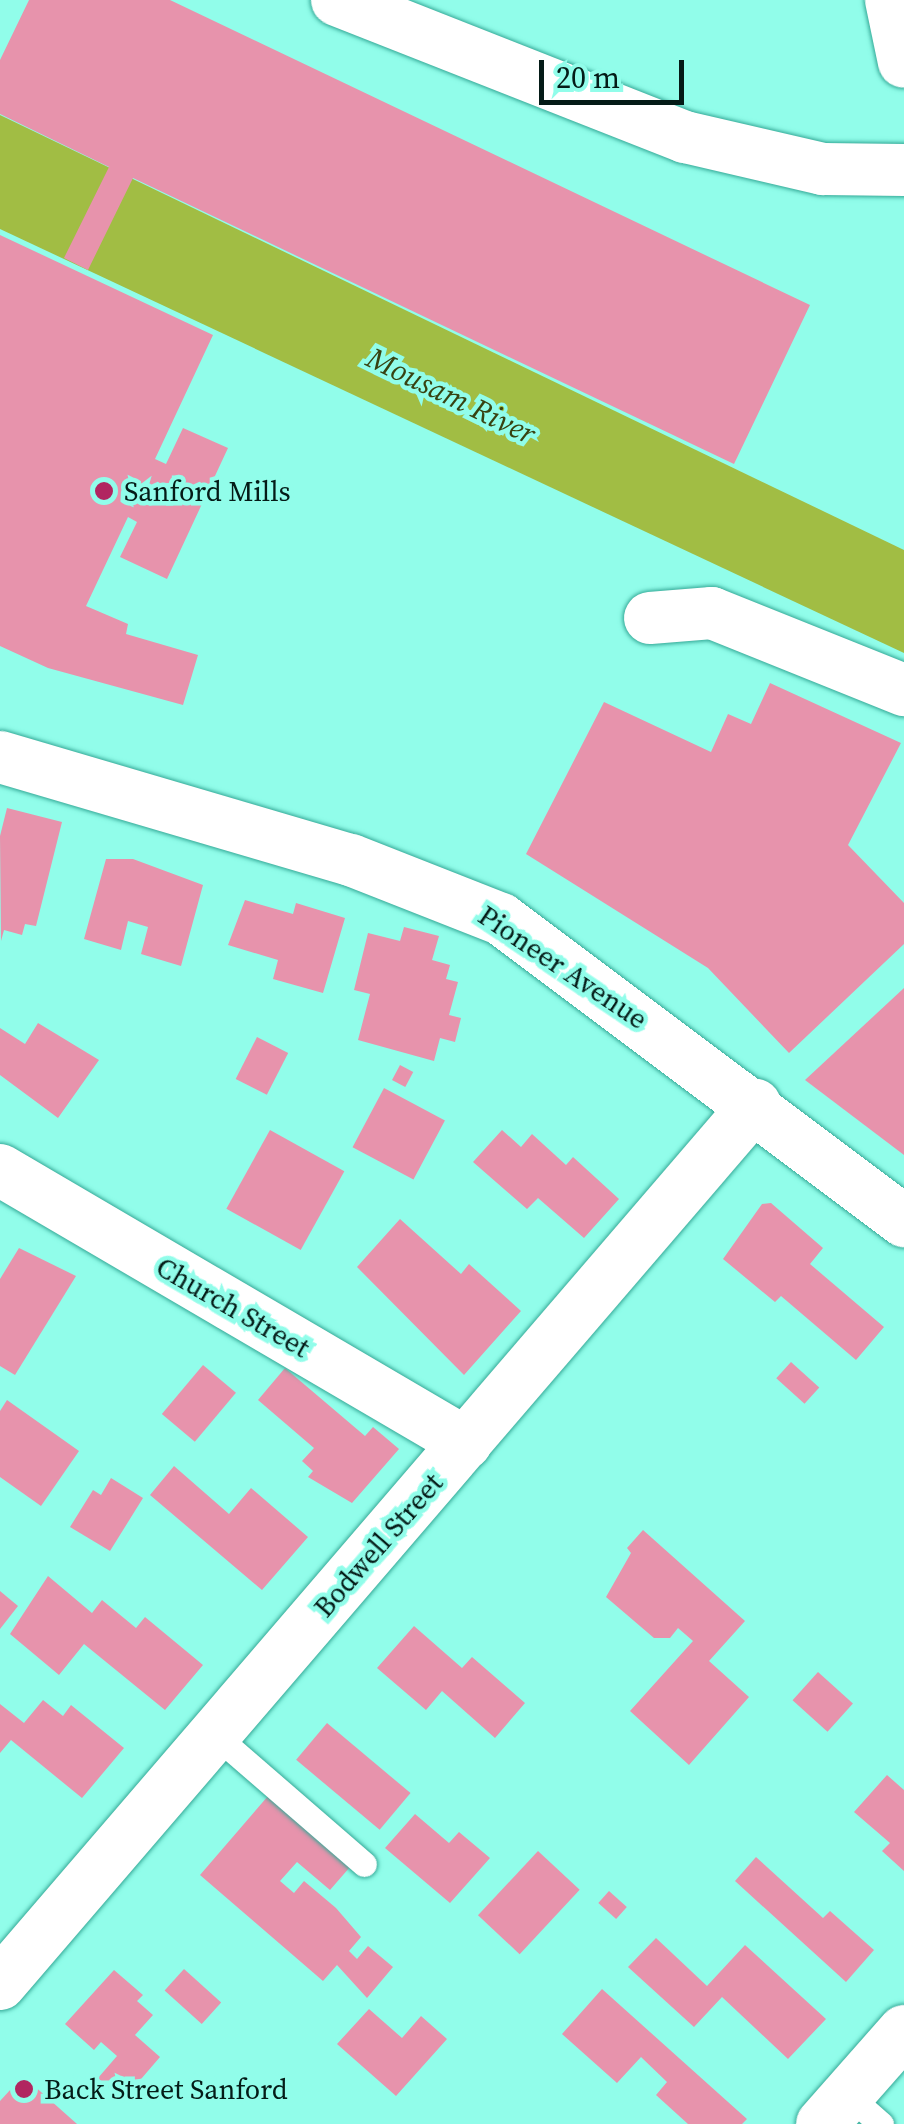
<!DOCTYPE html>
<html>
<head>
<meta charset="utf-8">
<style>
	body { margin:0 }
	#map { position:relative; width:904px; height:2124px; overflow:hidden; background:#91fdea; font-family:"Source Serif 4",serif }
	div>[style] { position:absolute }
	[style*='--x'] { left:calc(var(--x)*1px); top:calc(var(--y)*1px); width:calc(var(--w)*1px); rotate:calc(var(--a)*1deg) }
	.water>* { inset:0; background:#a1bd44 }
	.building>* { inset:0; background:#e793ac; transform-origin:0 0 }
	.roads { filter:drop-shadow(0 0 2px #35a997) drop-shadow(0 0 2px #35a997) }
	.service>* { height:25px; margin:-12.5px; padding:0 12.5px; transform-origin:12.5px; border-radius:12.5px; background:#fff }
	.minor>* { height:52px; margin:-26px; padding:0 26px; transform-origin:26px; border-radius:26px; background:#fff }
	.dots>* { width:28px; height:28px; translate:-50% -50%; box-sizing:border-box; border:5px solid #91fdea; border-radius:50% }
	span { translate:-50% -50%; white-space:nowrap; text-align:center; line-height:1.15; -webkit-text-stroke:9px #91fdea; paint-order:stroke }
	.poi-label { font-size:28px; color:#041b17 }
	.left { translate:0 -50%; text-align:left }
	.street-label { font-size:28px; color:#041b17 }
	.water-label { font-size:30px; color:#374211; font-style:italic }
	.scale { position:absolute; left:539px; top:60px; width:145px; height:45px; box-sizing:border-box; border:5px solid #041b17; border-top:0; padding-left:12px; font-size:30px; line-height:35px; white-space:nowrap; color:#041b17; -webkit-text-stroke:8px #91fdea; paint-order:stroke }
</style>
</head>
<body>
<div id="map">
	<div class="water">
		<div style="clip-path:polygon(0 115px,904px 550px,904px 653px,0 229px)"></div>
	</div>
	<div class="building">
		<div style="clip-path:polygon(29px 0,170px 0,810px 305px,734px 464px,133px 178px,88px 270px,64px 258px,109px 167px,0 114px,0 60px)"></div>
		<div style="clip-path:polygon(0 235px,213px 335px,155px 459px,166px 464px,183px 428px,228px 448px,167px 579px,120px 557px,137px 522px,128px 517px,86px 606px,128px 624px,126px 634px,198px 655px,183px 705px,48px 668px,0 646px)"></div>
		<div style="clip-path:polygon(770px 683px,901px 743px,848px 845px,904px 903px,904px 944px,789px 1053px,708px 968px,526px 854px,604px 702px,711px 752px,728px 714px,751px 724px)"></div>
		<div style="clip-path:polygon(7px 808px,62px 822px,36px 926px,25px 924px,22px 935px,4px 930px,1px 941px,0 836px)"></div>
		<div style="clip-path:polygon(106px 859px,133px 859px,203px 885px,181px 966px,141px 954px,148px 927px,128px 921px,121px 950px,84px 939px)"></div>
		<div style="clip-path:polygon(245px 900px,293px 914px,296px 903px,345px 918px,323px 993px,273px 979px,278px 960px,228px 945px)"></div>
		<div style="clip-path:polygon(404px 927px,439px 936px,432px 960px,450px 965px,446px 979px,458px 982px,449px 1015px,461px 1018px,455px 1042px,440px 1038px,434px 1061px,358px 1040px,370px 994px,354px 990px,368px 933px,400px 941px)"></div>
		<div style="clip-path:polygon(904px 988px,904px 1155px,805px 1080px)"></div>
		<div style="clip-path:polygon(38px 1023px,99px 1060px,58px 1118px,0 1075px,0 1028px,25px 1044px)"></div>
		<div style="left:257px;top:1037px;width:35px;height:47px;rotate:27deg"></div>
		<div style="left:400px;top:1065px;width:15px;height:17px;rotate:28deg"></div>
		<div style="left:384px;top:1088px;width:69px;height:67px;rotate:28deg"></div>
		<div style="left:270px;top:1130px;width:85px;height:90px;rotate:29deg"></div>
		<div style="clip-path:polygon(502px 1130px,521px 1147px,532px 1134px,566px 1165px,573px 1157px,619px 1199px,584px 1238px,538px 1198px,527px 1209px,473px 1162px)"></div>
		<div style="clip-path:polygon(771px 1203px,823px 1248px,810px 1264px,884px 1327px,856px 1360px,781px 1296px,775px 1302px,723px 1259px,762px 1204px)"></div>
		<div style="clip-path:polygon(400px 1219px,461px 1274px,469px 1264px,521px 1311px,464px 1375px,357px 1267px)"></div>
		<div style="clip-path:polygon(19px 1248px,76px 1276px,15px 1375px,0 1366px,0 1279px)"></div>
		<div style="left:791px;top:1362px;width:38px;height:22px;rotate:42deg"></div>
		<div style="left:203px;top:1365px;width:43px;height:64px;rotate:40deg"></div>
		<div style="clip-path:polygon(285px 1368px,365px 1436px,373px 1427px,399px 1449px,352px 1503px,308px 1477px,313px 1471px,302px 1461px,314px 1448px,258px 1400px)"></div>
		<div style="clip-path:polygon(7px 1400px,79px 1451px,41px 1506px,0 1477px,0 1411px)"></div>
		<div style="clip-path:polygon(174px 1466px,229px 1514px,251px 1488px,308px 1537px,262px 1590px,150px 1495px)"></div>
		<div style="clip-path:polygon(111px 1478px,143px 1498px,110px 1551px,70px 1527px,93px 1490px,101px 1495px)"></div>
		<div style="clip-path:polygon(643px 1530px,745px 1621px,709px 1661px,749px 1697px,689px 1765px,630px 1711px,693px 1641px,678px 1628px,670px 1638px,654px 1638px,606px 1597px,631px 1553px,627px 1548px)"></div>
		<div style="clip-path:polygon(48px 1576px,92px 1613px,102px 1600px,136px 1628px,145px 1617px,203px 1665px,165px 1710px,84px 1644px,59px 1675px,10px 1634px)"></div>
		<div style="clip-path:polygon(0 1591px,18px 1606px,0 1629px)"></div>
		<div style="clip-path:polygon(414px 1626px,462px 1668px,472px 1657px,525px 1703px,495px 1738px,442px 1691px,426px 1710px,377px 1668px)"></div>
		<div style="left:818px;top:1672px;width:47px;height:38px;rotate:42deg"></div>
		<div style="clip-path:polygon(43px 1700px,63px 1716px,71px 1705px,124px 1748px,82px 1798px,11px 1740px,0 1753px,0 1704px,24px 1723px)"></div>
		<div style="left:327px;top:1723px;width:109px;height:48px;rotate:40deg"></div>
		<div style="clip-path:polygon(887px 1775px,904px 1790px,904px 1871px,882px 1851px,890px 1843px,854px 1812px)"></div>
		<div style="clip-path:polygon(268px 1796px,350px 1867px,330px 1890px,297px 1862px,280px 1881px,294px 1893px,304px 1881px,336px 1908px,361px 1937px,349px 1951px,357px 1959px,368px 1946px,393px 1967px,367px 1998px,337px 1965px,323px 1981px,200px 1875px)"></div>
		<div style="clip-path:polygon(415px 1814px,449px 1843px,459px 1832px,490px 1858px,450px 1903px,385px 1848px)"></div>
		<div style="left:538px;top:1851px;width:57px;height:88px;rotate:43deg"></div>
		<div style="clip-path:polygon(756px 1857px,823px 1918px,830px 1911px,874px 1950px,846px 1982px,735px 1881px)"></div>
		<div style="left:609px;top:1891px;width:24px;height:16px;rotate:42deg"></div>
		<div style="clip-path:polygon(656px 1938px,707px 1986px,745px 1945px,826px 2019px,788px 2059px,722px 1997px,694px 2027px,628px 1967px)"></div>
		<div style="left:184px;top:1969px;width:50px;height:29px;rotate:42deg"></div>
		<div style="clip-path:polygon(114px 1970px,143px 1995px,137px 2001px,153px 2015px,135px 2035px,160px 2057px,123px 2100px,98px 2078px,117px 2056px,101px 2042px,94px 2050px,65px 2024px)"></div>
		<div style="clip-path:polygon(602px 1989px,747px 2119px,742px 2124px,688px 2124px,656px 2095px,667px 2082px,641px 2057px,617px 2083px,562px 2034px)"></div>
		<div style="clip-path:polygon(369px 2009px,402px 2038px,421px 2016px,447px 2039px,396px 2096px,337px 2044px)"></div>
		<div style="clip-path:polygon(23px 2076px,77px 2124px,0 2124px,0 2101px)"></div>
	</div>
	<div class="roads">
		<div class="service">
			<div style="--x:215;--y:1735;--w:197;--a:40.9"></div>
			<div style="--x:848;--y:2095;--w:44;--a:41.3"></div>
		</div>
		<div class="minor">
			<div style="--x:337;--y:0;--w:374;--a:21.5"></div>
			<div style="--x:685;--y:137;--w:142;--a:13.1"></div>
			<div style="--x:823;--y:169;--w:81;--a:0.7"></div>
			<div style="--x:891;--y:0;--w:63;--a:78.2"></div>
			<div style="--x:650;--y:618;--w:62;--a:-4.6"></div>
			<div style="--x:712;--y:613;--w:207;--a:21.9"></div>
			<div style="--x:0;--y:757;--w:366;--a:16.4"></div>
			<div style="--x:351;--y:860;--w:161;--a:21.5"></div>
			<div style="--x:501;--y:919;--w:504;--a:36.85"></div>
			<div style="--x:0;--y:1170;--w:540;--a:30.36"></div>
			<div style="--x:0;--y:1984;--w:1159;--a:-49.34"></div>
			<div style="--x:822;--y:2124;--w:124;--a:-48.6"></div>
		</div>
	</div>
	<div class="dots">
		<div style="left:104px;top:491px;background:#b12560"></div>
		<div style="left:24px;top:2089px;background:#b12560"></div>
	</div>
	<div class="poi-label">
		<span class="left" style="left:124px;top:491px">Sanford Mills</span>
		<span class="left" style="left:44px;top:2089px">Back Street Sanford</span>
	</div>
	<div class="street-label">
		<span style="left:563px;top:967px;rotate:34deg">Pioneer Avenue</span>
		<span style="left:233px;top:1307px;rotate:30deg">Church Street</span>
		<span style="left:378px;top:1545px;rotate:-49deg">Bodwell Street</span>
	</div>
	<div class="water-label">
		<span style="left:451px;top:396px;rotate:26deg">Mousam River</span>
	</div>
	<div class="scale">20 m</div>
</div>
</body>
</html>
